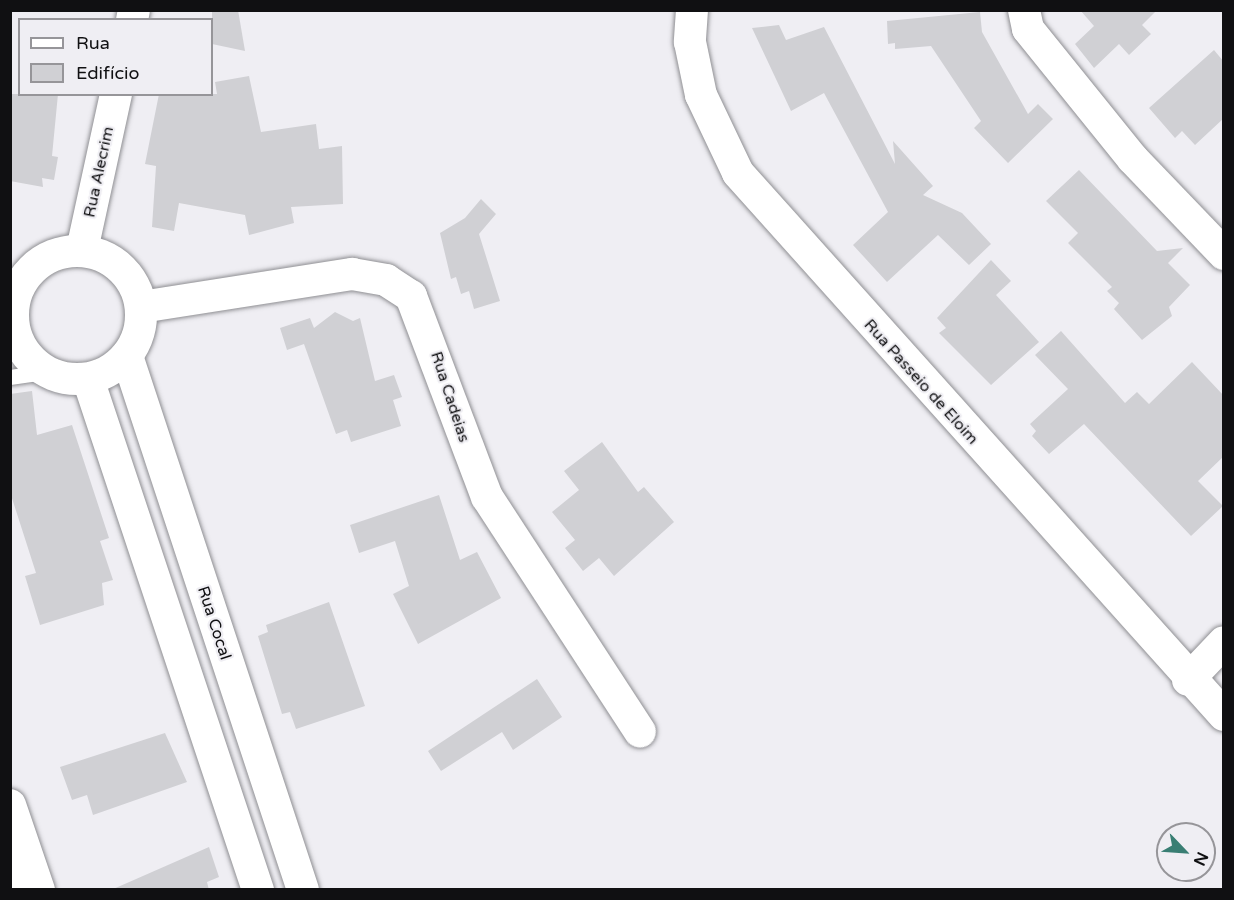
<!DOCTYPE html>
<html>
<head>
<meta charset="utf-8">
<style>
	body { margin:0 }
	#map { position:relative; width:1234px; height:900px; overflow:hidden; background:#efeef3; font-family:"Varela Round",sans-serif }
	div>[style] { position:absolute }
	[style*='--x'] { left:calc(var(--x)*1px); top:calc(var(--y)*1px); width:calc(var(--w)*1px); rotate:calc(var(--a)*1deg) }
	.building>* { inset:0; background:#d0d0d4 }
	.roads { filter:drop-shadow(0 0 2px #8f8f93) drop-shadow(0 0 2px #8f8f93) }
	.service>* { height:15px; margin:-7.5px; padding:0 7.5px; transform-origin:7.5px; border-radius:7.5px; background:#fff }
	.minor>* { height:32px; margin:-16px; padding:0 16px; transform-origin:16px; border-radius:16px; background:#fff }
	.minor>.ring { margin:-16px; padding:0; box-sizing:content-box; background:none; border:32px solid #fff; border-radius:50% }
	span { translate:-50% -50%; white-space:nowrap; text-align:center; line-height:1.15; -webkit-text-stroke:4.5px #efeef3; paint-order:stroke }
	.street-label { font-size:16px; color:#101012 }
	.frame { position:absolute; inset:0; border:12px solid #101012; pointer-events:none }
	.legend { position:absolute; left:18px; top:18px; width:195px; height:78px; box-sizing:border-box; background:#efeef3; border:2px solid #969599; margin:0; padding:8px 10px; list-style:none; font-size:18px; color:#101012 }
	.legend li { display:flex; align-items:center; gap:12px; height:30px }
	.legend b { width:30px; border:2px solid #969599 }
	.north { position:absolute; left:1156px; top:822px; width:60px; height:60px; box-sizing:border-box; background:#efeef3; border:2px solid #969599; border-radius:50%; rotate:115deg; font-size:16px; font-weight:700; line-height:24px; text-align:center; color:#101012 }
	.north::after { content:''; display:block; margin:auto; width:21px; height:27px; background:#397e73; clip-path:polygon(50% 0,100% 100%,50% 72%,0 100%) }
</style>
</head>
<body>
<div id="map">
	<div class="building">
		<div style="clip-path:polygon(212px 10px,238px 10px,245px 51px,212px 44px)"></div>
		<div style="clip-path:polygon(1080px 10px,1157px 10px,1142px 25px,1151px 34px,1129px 55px,1119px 44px,1094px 68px,1075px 44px,1094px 26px)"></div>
		<div style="clip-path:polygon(980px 12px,982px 32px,1028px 114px,1038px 104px,1053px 119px,1008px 163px,974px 128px,981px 121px,931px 46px,895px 49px,895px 43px,888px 44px,887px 21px)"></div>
		<div style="clip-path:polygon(779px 25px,786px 40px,824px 27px,895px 164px,893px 141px,933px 186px,923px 195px,962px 213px,991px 244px,969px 265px,938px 235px,887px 282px,853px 245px,888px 212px,824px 93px,791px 111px,752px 28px)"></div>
		<div style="clip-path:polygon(1214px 50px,1224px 62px,1224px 118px,1195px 145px,1182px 131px,1175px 138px,1149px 108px)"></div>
		<div style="clip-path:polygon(249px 76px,261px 132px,316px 124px,319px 149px,342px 146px,343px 204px,291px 207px,294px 223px,249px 235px,245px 215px,179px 203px,174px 231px,152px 227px,156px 166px,145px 164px,159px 94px,217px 94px,215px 82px)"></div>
		<div style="clip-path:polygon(10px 94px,58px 94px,52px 156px,58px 157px,54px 180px,42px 178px,43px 187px,10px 181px)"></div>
		<div style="clip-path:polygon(1079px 170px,1157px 251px,1183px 248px,1168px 263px,1190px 285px,1169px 307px,1172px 316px,1142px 340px,1114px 309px,1119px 303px,1107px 291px,1112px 287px,1068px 243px,1078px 233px,1046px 201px)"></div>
		<div style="clip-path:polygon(481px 199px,496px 214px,479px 234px,500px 301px,474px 309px,469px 291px,461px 294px,456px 277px,451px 279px,440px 233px,465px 218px)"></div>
		<div style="clip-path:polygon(991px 260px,1011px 281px,996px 295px,1039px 342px,991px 385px,939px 333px,946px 328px,937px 318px)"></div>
		<div style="clip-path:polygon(335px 312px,353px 321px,360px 318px,375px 381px,394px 375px,402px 397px,393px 400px,401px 426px,351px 442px,347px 430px,336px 434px,304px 344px,287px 350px,280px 328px,310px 318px,314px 328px)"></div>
		<div style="clip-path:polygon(1061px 331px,1125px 403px,1137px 392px,1149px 404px,1192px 362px,1224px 396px,1224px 456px,1198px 481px,1223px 506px,1191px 536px,1084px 424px,1049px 454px,1032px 436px,1036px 431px,1030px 424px,1068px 389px,1035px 355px)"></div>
		<div style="clip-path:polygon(32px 391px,37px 435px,72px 425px,109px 538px,100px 541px,113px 580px,102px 583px,104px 605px,40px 625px,25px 576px,36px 573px,10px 492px,10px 394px)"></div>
		<div style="clip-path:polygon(602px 442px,638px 492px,644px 487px,674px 522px,614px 576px,599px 558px,583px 571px,565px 548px,575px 540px,552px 512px,579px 490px,564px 471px)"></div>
		<div style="clip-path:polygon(439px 495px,460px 560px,477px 552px,501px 598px,418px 644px,393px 594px,409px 586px,395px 541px,359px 553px,350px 525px)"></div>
		<div style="clip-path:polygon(329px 602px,365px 706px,296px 729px,290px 712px,282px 714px,258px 636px,268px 632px,266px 625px)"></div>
		<div style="clip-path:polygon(537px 679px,562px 717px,513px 750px,502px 732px,441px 771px,428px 751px)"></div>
		<div style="clip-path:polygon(165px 733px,187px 782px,93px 815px,87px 795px,72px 800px,60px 767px)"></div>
		<div style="clip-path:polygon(209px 847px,219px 877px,207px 882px,209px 890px,111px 890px)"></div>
	</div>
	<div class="roads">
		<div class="service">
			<div style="--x:10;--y:377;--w:36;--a:-8"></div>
		</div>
		<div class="minor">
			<div style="--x:692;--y:10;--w:32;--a:94"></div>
			<div style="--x:690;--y:42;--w:54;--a:78.3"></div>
			<div style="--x:701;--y:95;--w:86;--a:64.6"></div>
			<div style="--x:738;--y:173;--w:728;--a:48.12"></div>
			<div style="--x:1024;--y:10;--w:19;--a:78"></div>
			<div style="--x:1028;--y:29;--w:167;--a:51.1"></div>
			<div style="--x:1133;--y:159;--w:132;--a:46.2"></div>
			<div style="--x:132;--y:20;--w:10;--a:-79"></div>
			<div style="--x:82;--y:250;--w:160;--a:-77.7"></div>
			<div class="ring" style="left:13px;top:251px;width:96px;height:96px"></div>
			<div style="--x:141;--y:307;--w:214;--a:-8.9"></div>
			<div style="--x:352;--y:274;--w:35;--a:10"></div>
			<div style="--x:386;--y:280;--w:30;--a:33"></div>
			<div style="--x:411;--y:296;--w:215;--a:69.3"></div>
			<div style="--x:487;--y:497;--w:280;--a:56.9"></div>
			<div style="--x:127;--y:356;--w:562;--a:71.76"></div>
			<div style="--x:88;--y:379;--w:539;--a:71.6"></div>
			<div style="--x:1188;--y:680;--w:52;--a:-46.5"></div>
			<div style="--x:10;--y:805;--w:90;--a:71.2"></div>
			<div style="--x:10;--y:875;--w:16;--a:68"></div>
		</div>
	</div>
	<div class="street-label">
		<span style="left:99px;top:172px;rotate:-78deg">Rua Alecrim</span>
		<span style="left:921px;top:382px;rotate:48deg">Rua Passeio de Eloim</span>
		<span style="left:450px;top:397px;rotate:72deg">Rua Cadeias</span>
		<span style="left:214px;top:623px;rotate:72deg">Rua Cocal</span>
	</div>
	<div class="frame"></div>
	<ul class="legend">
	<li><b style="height:8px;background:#fff"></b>Rua</li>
	<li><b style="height:16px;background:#d0d0d4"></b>Edifício</li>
	</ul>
	<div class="north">N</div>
</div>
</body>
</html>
